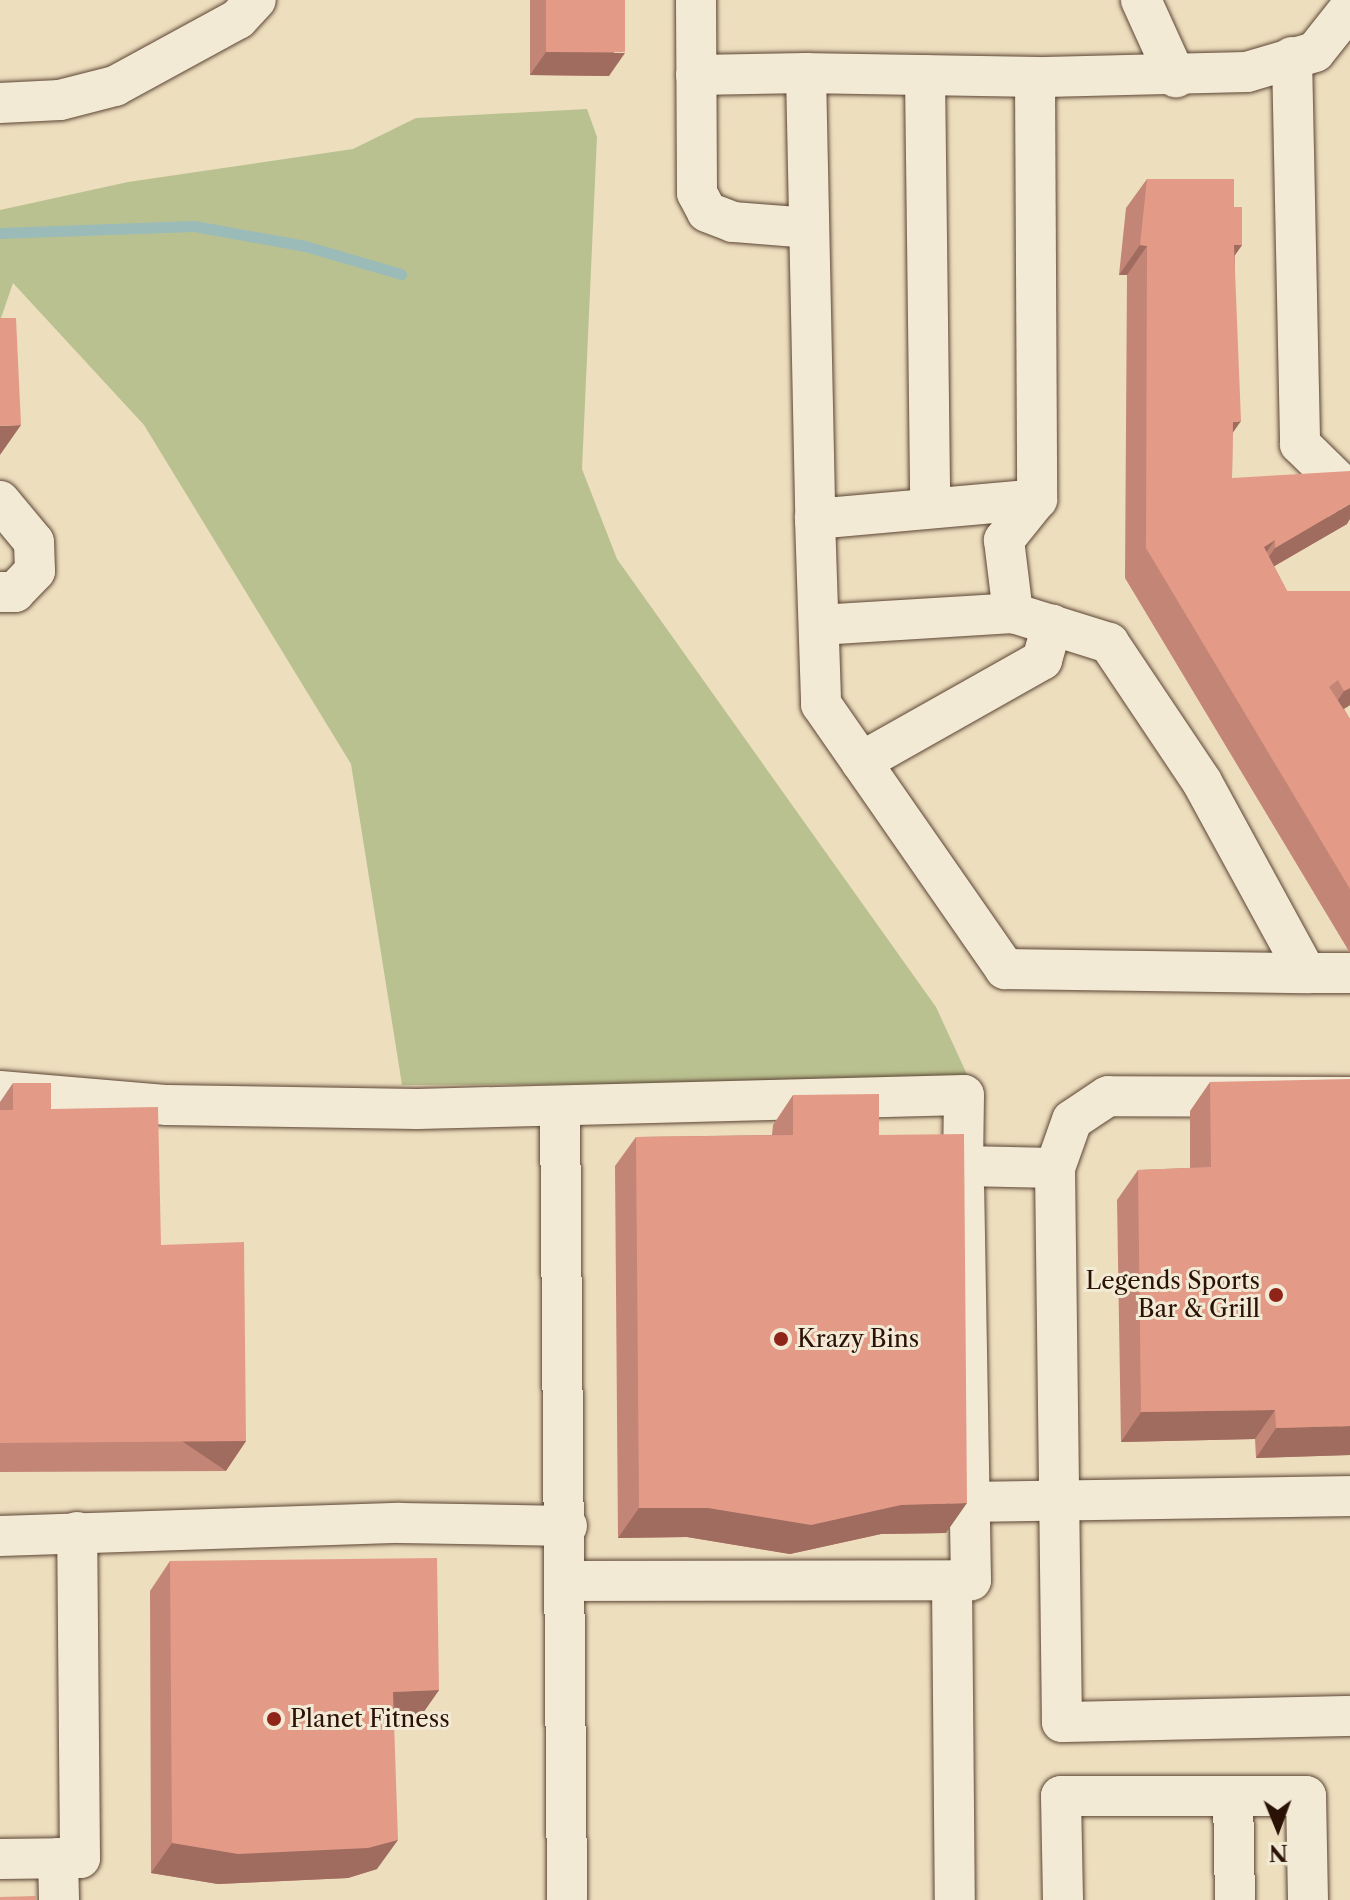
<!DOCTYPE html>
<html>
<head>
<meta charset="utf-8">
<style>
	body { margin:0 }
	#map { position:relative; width:1350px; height:1900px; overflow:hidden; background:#eddebe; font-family:"Libre Caslon Text",serif }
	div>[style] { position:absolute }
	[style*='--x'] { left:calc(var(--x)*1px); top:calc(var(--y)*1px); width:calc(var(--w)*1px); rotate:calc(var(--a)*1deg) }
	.green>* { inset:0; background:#bac190 }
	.stream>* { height:11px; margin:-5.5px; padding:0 5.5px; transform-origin:5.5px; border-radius:5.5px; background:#9bbbb9 }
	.roads { filter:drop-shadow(0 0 2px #5c4534) drop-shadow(0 0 2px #5c4534) }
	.minor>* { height:40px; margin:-20px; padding:0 20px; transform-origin:20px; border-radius:20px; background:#f3ead5 }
	.wall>* { inset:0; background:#c38575 }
	.shaded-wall>* { inset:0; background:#9f6c5f; transform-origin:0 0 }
	.building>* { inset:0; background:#e39b88; transform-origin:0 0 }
	.dots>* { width:22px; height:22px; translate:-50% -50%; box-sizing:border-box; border:4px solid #f3ead5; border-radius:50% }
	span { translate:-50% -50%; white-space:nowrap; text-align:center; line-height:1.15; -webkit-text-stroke:6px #f3ead5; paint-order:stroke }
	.poi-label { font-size:24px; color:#2b1206 }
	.right { translate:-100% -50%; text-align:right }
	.left { translate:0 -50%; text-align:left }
	.north { position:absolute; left:1238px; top:1788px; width:80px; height:80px; -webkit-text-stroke:6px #f3ead5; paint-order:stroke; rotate:179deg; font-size:22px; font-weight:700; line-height:32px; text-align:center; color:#2b1206 }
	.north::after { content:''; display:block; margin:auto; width:28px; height:36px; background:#2b1206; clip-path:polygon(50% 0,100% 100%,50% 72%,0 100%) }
</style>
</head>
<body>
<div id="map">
	<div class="green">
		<div style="clip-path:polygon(587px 109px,597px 137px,582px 469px,617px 559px,936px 1007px,971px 1083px,402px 1085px,351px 764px,144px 425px,13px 283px,0 321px,0 210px,128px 182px,353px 149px,416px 118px)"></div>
	</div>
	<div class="stream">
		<div style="--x:0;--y:233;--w:194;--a:-2.1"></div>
		<div style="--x:194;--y:226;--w:113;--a:10.2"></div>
		<div style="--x:305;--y:246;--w:100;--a:16.3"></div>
	</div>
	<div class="roads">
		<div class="minor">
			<div style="--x:696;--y:0;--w:193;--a:89.7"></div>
			<div style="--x:697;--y:193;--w:21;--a:62"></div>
			<div style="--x:707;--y:212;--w:28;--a:21"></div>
			<div style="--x:733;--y:222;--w:76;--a:4.5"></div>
			<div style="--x:1141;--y:0;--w:85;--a:65.6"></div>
			<div style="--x:1350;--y:8;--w:56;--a:128.5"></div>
			<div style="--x:1315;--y:52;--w:71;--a:163.6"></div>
			<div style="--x:1247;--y:72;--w:212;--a:178.6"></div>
			<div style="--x:1035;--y:77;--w:422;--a:89.7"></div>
			<div style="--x:1037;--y:499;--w:53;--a:128.8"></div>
			<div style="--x:1004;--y:540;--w:74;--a:83"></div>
			<div style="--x:1013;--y:613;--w:101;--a:17.4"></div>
			<div style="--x:1109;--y:643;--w:167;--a:56.2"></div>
			<div style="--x:1202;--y:782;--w:217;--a:61.4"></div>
			<div style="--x:1306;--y:973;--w:44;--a:0"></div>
			<div style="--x:1292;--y:57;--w:387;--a:88.8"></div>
			<div style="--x:1300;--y:444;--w:70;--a:44.4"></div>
			<div style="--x:696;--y:75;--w:110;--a:-1"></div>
			<div style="--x:925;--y:75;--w:433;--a:89.3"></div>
			<div style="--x:1035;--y:77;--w:229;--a:-179"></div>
			<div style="--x:806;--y:73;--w:446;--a:88.8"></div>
			<div style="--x:815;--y:519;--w:223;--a:-5.1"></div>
			<div style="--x:0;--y:103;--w:60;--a:-2.9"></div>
			<div style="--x:60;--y:100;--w:57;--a:-14.3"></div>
			<div style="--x:115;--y:86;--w:140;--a:-28.6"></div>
			<div style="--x:238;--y:19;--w:26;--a:-47"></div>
			<div style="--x:0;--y:501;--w:53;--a:50.3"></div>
			<div style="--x:34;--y:542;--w:29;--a:88"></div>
			<div style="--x:35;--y:571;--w:29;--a:134"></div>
			<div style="--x:15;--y:592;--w:15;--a:180"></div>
			<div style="--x:815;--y:519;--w:185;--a:88.1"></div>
			<div style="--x:821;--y:704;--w:323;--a:55.2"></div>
			<div style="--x:1005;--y:969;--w:301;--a:0.8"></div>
			<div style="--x:819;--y:625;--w:194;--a:-3.5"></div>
			<div style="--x:861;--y:762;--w:208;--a:-29.4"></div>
			<div style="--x:1042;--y:660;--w:37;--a:-74"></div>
			<div style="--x:0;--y:1091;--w:168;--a:4.8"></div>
			<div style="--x:167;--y:1105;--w:250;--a:0.9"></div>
			<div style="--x:417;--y:1109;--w:547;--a:-1.47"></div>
			<div style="--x:964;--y:1095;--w:71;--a:90.8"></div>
			<div style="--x:963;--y:1166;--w:92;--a:1.2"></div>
			<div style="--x:1350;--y:1097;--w:242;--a:-179.8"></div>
			<div style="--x:1108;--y:1096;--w:43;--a:146.3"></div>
			<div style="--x:1072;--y:1120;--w:51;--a:109.5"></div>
			<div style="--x:1055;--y:1168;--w:554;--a:89.28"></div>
			<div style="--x:1062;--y:1722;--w:288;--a:-1.2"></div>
			<div style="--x:560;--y:1107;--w:793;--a:89.49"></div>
			<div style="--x:970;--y:1502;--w:380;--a:-0.9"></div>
			<div style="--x:0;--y:1536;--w:400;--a:-1.9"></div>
			<div style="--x:400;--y:1523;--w:167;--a:1"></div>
			<div style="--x:567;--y:1581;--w:404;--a:-0.1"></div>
			<div style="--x:971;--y:1580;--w:390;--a:-91"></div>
			<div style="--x:952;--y:1581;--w:319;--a:89.5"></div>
			<div style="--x:1233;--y:1796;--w:73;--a:0"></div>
			<div style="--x:1306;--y:1796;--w:104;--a:88.9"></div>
			<div style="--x:58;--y:1858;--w:42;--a:88.6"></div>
			<div style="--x:0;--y:1859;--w:80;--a:-0.7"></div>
			<div style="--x:80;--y:1858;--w:326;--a:-90.5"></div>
			<div style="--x:1063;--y:1900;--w:104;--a:-91.1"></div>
			<div style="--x:1061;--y:1796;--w:172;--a:0"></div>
			<div style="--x:1233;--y:1796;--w:104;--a:88.9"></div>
		</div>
	</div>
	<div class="wall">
		<div style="clip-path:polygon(530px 0,625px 0,609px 76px,530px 75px)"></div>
		<div style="clip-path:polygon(1147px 179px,1234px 207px,1242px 245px,1235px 255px,1232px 478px,1347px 524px,1274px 566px,1287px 591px,1350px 591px,1350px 705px,1344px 709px,1350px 719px,1350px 953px,1125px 578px,1127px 275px,1119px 275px,1126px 208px)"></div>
		<div style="clip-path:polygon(1210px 1082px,1350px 1455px,1256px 1458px,1255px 1439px,1121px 1442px,1117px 1200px,1138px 1170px,1190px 1168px,1190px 1111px)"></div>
		<div style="clip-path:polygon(13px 1083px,51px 1109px,161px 1245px,246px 1441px,226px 1471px,0 1472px,0 1102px)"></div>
		<div style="clip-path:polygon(793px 1095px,879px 1135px,946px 1533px,881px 1534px,790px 1554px,687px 1537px,618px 1538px,615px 1166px,636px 1137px,772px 1135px,773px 1125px)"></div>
		<div style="clip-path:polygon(170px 1561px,439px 1690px,418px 1720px,394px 1721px,377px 1869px,348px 1878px,218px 1884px,151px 1873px,150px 1591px)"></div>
	</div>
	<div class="shaded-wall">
		<div style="clip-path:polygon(546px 52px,625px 53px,609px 76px,530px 75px)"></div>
		<div style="clip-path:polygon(1140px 245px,1147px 246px,1127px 275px,1119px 275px)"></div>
		<div style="clip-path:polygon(1234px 245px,1242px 245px,1221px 275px)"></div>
		<div style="clip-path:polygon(1241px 421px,1220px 451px,1233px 422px)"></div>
		<div style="clip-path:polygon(21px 425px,0 455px,0 426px)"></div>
		<div style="clip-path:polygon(1350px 504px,1350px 519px,1347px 524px,1254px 578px,1275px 548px)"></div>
		<div style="clip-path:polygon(1275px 540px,1254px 570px,1264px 547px)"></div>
		<div style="clip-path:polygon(1350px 688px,1350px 705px,1324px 721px,1344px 691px)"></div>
		<div style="clip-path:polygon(1275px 1410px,1255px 1439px,1121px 1442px,1141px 1412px)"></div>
		<div style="clip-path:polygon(1350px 1426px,1350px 1455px,1256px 1458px,1276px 1428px)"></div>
		<div style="left:246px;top:1441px;width:36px;height:246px;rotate:124deg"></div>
		<div style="clip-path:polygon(967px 1503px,946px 1533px,881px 1534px,790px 1554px,687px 1537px,618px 1538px,639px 1508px)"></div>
		<div style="clip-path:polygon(439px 1690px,418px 1720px,372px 1721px,393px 1692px)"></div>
		<div style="clip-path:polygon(398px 1840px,377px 1869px,348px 1878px,218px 1884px,151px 1873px,172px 1843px)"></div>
	</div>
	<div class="building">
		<div style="left:546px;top:0;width:79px;height:52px"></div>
		<div style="clip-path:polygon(1147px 179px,1234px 179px,1234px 207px,1242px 207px,1242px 245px,1234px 245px,1241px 421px,1233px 422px,1232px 478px,1350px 471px,1350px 504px,1275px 548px,1275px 540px,1264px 547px,1287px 591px,1350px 591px,1350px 688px,1344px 691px,1338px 680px,1329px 687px,1350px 719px,1350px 889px,1146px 548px,1147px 246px,1140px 245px)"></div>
		<div style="clip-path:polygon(0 318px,16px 318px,21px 425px,0 426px)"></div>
		<div style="clip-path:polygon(1350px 1079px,1350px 1426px,1276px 1428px,1275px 1410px,1141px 1412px,1138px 1170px,1211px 1167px,1210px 1082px)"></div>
		<div style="clip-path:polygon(13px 1083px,51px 1083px,51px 1109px,158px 1107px,161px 1245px,244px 1242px,246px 1441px,0 1443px,0 1110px,13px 1110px)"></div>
		<div style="clip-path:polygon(879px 1094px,879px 1135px,964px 1134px,967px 1503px,901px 1505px,811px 1525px,708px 1508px,639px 1508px,636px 1137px,793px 1135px,793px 1095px)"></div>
		<div style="clip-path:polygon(437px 1558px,439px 1690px,393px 1692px,398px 1840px,368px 1848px,238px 1854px,172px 1843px,170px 1561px)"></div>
		<div style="clip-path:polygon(36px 1896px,36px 1900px,0 1900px,0 1897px)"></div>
	</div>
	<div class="dots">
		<div style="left:1276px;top:1295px;background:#8f2418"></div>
		<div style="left:781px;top:1339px;background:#8f2418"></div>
		<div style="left:274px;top:1719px;background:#8f2418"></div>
	</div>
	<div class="poi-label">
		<span class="right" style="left:1260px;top:1295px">Legends Sports<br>Bar &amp; Grill</span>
		<span class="left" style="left:797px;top:1339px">Krazy Bins</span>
		<span class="left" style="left:290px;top:1719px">Planet Fitness</span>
	</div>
	<div class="north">N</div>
</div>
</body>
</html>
